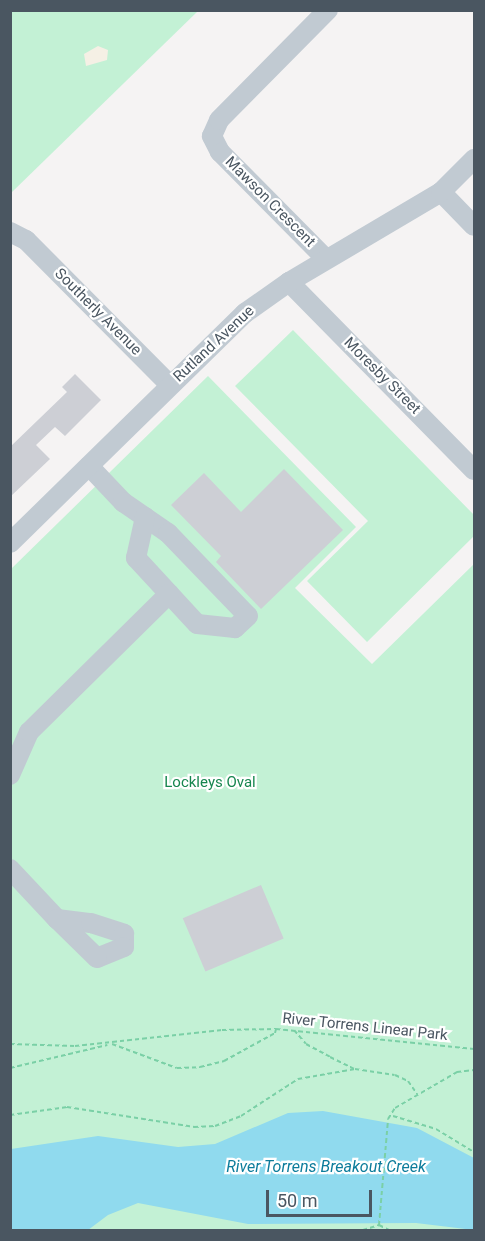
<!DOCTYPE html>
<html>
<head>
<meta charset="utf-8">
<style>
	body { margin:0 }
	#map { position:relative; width:485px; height:1241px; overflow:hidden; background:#f5f3f3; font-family:Roboto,sans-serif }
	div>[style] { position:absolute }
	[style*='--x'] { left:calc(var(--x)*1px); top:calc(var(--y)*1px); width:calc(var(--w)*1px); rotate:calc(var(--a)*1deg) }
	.green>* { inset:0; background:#c3f1d5 }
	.sand>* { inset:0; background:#f5f0e5 }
	.water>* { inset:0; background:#90daee }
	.building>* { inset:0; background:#cdcfd5; transform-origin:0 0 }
	.path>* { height:2px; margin-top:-1px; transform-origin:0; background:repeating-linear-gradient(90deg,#7ad0a6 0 4.5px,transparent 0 7.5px) }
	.minor>* { height:20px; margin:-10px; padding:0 10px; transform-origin:10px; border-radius:10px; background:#c1cad2 }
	span { translate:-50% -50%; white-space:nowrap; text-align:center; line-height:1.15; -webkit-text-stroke:4.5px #fff; paint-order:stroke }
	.street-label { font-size:15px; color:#4a5661 }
	.park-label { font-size:15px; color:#17864f }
	.water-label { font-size:16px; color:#0c7c9b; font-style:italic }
	.frame { position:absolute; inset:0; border:12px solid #4a5661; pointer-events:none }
	.scale { position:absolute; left:266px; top:1190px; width:106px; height:27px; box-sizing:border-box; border:3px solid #4a5661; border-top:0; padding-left:8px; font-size:18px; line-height:21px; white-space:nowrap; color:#4a5661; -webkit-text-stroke:4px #fff; paint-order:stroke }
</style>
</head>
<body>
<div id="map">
	<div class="green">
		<div style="clip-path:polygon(11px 11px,198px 11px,11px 193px)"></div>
		<div style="clip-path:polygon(293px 330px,474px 515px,474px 536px,367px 642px,307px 581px,368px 521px,235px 386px)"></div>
		<div style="clip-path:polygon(208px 376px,356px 527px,295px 588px,372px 664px,474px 564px,474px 1230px,11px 1230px,11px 569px)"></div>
	</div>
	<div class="sand">
		<div style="clip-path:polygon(98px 46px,108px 50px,107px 60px,86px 66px,84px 54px)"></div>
	</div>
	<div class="water">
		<div style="clip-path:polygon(323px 1111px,417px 1128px,474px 1158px,474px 1230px,416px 1223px,248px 1224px,138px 1203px,108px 1215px,88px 1230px,11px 1230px,11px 1149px,98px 1136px,178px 1147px,215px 1144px,288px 1113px)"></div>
	</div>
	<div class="building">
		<div style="clip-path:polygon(75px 374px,101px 400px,65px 436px,55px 427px,36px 445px,50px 459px,10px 497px,10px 447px,67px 392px,62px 387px)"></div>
		<div style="clip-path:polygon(284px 469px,343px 530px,261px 609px,216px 562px,221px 556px,171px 505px,204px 473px,241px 512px)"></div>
		<div style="left:261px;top:885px;width:58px;height:85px;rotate:67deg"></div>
	</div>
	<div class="path">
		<div style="--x:294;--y:1030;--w:18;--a:49"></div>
		<div style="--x:306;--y:1044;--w:27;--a:28"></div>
		<div style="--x:330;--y:1057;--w:28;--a:26"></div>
		<div style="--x:355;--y:1069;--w:40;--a:8.5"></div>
		<div style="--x:395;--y:1075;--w:14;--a:25"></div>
		<div style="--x:408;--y:1081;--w:16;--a:55"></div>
		<div style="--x:10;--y:1044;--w:65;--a:1.8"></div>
		<div style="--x:75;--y:1046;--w:148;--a:-6.2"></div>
		<div style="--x:222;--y:1030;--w:54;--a:-1.1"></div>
		<div style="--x:276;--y:1029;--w:199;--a:5.8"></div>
		<div style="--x:112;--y:1044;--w:69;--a:20.3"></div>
		<div style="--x:177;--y:1068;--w:23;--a:-2"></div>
		<div style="--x:200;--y:1067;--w:25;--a:-14"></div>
		<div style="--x:224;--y:1061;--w:58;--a:-28.8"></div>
		<div style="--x:275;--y:1033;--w:4;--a:-76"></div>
		<div style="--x:10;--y:1068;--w:100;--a:-13.3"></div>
		<div style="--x:10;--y:1115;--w:58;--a:-8"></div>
		<div style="--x:67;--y:1107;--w:129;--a:8.9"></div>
		<div style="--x:194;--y:1127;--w:21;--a:-3"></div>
		<div style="--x:215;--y:1126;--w:28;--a:-21"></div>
		<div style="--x:241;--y:1116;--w:68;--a:-33"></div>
		<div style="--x:298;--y:1079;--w:58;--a:-10"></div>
		<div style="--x:393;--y:1116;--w:45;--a:16.8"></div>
		<div style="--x:436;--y:1129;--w:44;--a:31.2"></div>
		<div style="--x:379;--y:1225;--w:106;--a:-85.1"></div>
		<div style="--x:388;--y:1119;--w:13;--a:-58"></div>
		<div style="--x:395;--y:1108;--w:72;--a:-30.1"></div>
		<div style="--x:457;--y:1072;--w:17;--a:-7"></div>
		<div style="--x:263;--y:1230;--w:12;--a:0"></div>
		<div style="--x:363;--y:1230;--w:17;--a:-17"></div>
		<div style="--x:379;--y:1225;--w:11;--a:27"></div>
	</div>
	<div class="minor">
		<div style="--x:441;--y:192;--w:47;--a:45.9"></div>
		<div style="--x:10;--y:232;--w:18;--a:27"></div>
		<div style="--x:26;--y:240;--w:204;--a:45.2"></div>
		<div style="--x:326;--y:259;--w:151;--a:-134.7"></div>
		<div style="--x:220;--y:152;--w:18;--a:-117"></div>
		<div style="--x:212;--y:136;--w:17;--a:-66"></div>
		<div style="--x:219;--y:120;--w:155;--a:-45.3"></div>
		<div style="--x:289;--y:282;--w:264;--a:45.5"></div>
		<div style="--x:89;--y:466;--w:50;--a:46.6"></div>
		<div style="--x:123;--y:502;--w:55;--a:34.6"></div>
		<div style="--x:168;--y:533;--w:115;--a:46.1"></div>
		<div style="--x:248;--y:616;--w:18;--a:137"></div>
		<div style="--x:235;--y:628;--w:38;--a:-174"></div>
		<div style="--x:197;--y:624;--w:90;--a:-132.7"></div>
		<div style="--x:136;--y:558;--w:42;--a:-77.6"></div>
		<div style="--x:10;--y:543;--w:329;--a:-44.4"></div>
		<div style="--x:245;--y:313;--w:54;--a:-35.2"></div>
		<div style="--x:289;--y:282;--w:177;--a:-30.6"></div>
		<div style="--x:441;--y:192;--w:47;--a:-45"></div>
		<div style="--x:10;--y:775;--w:47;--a:-66.2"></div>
		<div style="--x:29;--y:732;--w:197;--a:-44.6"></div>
		<div style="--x:10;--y:869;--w:69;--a:46.8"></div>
		<div style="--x:57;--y:919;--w:34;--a:7"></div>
		<div style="--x:91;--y:923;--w:35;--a:18"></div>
		<div style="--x:124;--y:934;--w:13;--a:90"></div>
		<div style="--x:124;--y:947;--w:29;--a:158"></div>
		<div style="--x:97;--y:958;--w:56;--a:-135.7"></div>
	</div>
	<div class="street-label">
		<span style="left:270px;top:202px;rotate:45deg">Mawson Crescent</span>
		<span style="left:98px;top:312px;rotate:45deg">Southerly Avenue</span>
		<span style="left:214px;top:344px;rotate:-43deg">Rutland Avenue</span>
		<span style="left:382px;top:376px;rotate:45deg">Moresby Street</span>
		<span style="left:365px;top:1027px;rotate:6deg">River Torrens Linear Park</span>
	</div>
	<div class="park-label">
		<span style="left:210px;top:783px">Lockleys Oval</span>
	</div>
	<div class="water-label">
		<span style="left:326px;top:1167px">River Torrens Breakout Creek</span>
	</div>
	<div class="frame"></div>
	<div class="scale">50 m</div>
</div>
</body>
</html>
